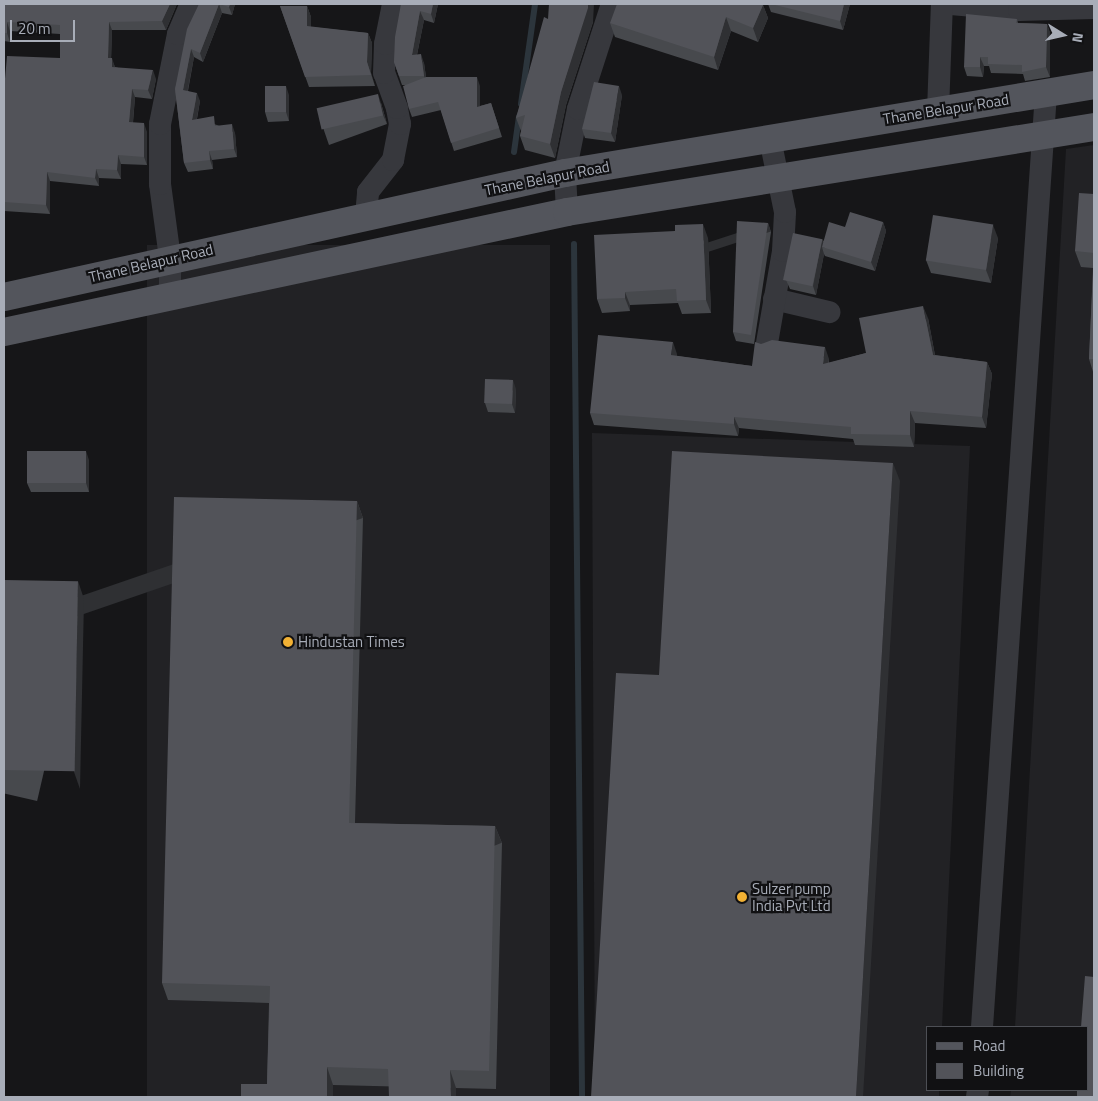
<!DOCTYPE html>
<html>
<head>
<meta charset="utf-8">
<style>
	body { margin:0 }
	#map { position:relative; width:1098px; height:1101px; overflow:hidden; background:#161618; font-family:"Titillium Web",sans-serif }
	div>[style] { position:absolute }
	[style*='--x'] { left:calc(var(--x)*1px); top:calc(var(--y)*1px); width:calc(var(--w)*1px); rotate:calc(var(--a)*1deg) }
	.built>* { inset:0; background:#222225; transform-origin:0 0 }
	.stream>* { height:6px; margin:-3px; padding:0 3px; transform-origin:3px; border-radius:3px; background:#2c353c }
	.minor>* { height:22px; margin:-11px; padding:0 11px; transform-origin:11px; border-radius:11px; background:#37383d }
	.primary>* { height:28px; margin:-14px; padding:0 14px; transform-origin:14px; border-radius:14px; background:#53555c }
	.wall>* { inset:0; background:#47494d; transform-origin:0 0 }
	.shaded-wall>* { inset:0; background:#2f3033; transform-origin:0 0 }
	.building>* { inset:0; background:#525359; transform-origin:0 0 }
	.dots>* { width:14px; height:14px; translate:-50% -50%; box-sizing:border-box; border:2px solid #111113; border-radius:50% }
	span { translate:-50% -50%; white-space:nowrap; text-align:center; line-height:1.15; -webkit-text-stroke:4.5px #111113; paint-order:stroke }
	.street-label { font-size:15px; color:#a8adb8 }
	.poi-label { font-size:15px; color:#a8adb8 }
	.left { translate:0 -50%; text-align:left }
	.frame { position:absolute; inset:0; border:5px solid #a8adb8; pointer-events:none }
	.legend { position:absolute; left:926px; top:1026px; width:162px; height:65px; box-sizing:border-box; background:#111113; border:1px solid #4d4f55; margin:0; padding:6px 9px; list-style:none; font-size:15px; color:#a8adb8 }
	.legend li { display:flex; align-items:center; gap:10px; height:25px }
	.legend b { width:25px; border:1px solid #4d4f55 }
	.north { position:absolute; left:1038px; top:10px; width:50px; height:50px; -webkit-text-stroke:4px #111113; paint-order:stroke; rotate:100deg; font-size:14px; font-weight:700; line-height:20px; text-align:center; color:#a8adb8 }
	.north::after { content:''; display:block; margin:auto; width:18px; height:22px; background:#a8adb8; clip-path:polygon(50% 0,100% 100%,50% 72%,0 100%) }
	.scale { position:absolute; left:10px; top:20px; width:65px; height:22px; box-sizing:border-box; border:2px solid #a8adb8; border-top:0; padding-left:6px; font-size:15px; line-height:18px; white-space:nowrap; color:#a8adb8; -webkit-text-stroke:4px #111113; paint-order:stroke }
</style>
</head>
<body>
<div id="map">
	<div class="built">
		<div style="clip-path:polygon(1094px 145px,1094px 1097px,1010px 1097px,1011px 1090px,1087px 1090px,1087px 1027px,1015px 1027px,1066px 149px)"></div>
		<div style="left:550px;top:245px;width:852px;height:403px;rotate:90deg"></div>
		<div style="clip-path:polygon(592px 433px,970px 446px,942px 1027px,927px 1027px,927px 1090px,939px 1090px,939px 1097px,595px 1097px)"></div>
	</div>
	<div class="stream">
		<div style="--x:521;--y:104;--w:101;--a:-82"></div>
		<div style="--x:514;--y:152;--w:36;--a:-82"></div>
		<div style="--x:574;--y:244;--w:853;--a:89.46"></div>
	</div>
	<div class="minor">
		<div style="--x:951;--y:4;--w:68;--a:5"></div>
		<div style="--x:1019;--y:10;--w:75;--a:-1.5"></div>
		<div style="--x:938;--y:111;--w:107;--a:-87.9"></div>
		<div style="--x:567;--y:212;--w:39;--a:-93"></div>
		<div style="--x:565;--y:173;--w:65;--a:-78.5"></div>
		<div style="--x:578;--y:109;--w:110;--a:-72.1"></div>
		<div style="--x:366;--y:216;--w:24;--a:-85"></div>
		<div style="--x:368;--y:192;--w:41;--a:-52"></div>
		<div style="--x:393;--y:160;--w:37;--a:-79"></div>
		<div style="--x:400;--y:124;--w:16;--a:-101"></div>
		<div style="--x:397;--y:108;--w:37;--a:-110"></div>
		<div style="--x:384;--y:73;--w:29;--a:-88"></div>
		<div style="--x:385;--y:44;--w:41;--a:-78.7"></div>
		<div style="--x:170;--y:294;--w:36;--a:-90"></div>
		<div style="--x:170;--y:258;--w:75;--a:-97.7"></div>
		<div style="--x:160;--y:184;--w:60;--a:-90"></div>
		<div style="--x:160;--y:124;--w:92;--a:-78.7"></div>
		<div style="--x:178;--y:34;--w:33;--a:-67"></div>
		<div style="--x:774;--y:299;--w:57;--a:13.3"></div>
		<div style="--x:767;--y:343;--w:93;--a:-80.1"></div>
		<div style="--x:783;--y:251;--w:39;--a:-87"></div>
		<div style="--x:785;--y:212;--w:75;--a:-101.6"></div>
		<div style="--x:982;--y:1027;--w:936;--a:-86.08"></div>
		<div style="--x:977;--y:1097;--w:7;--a:-82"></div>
	</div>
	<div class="primary">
		<div style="--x:4;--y:297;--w:575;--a:-12.46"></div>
		<div style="--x:565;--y:173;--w:536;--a:-9.44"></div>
		<div style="--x:4;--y:332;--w:576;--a:-12.03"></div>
		<div style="--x:567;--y:212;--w:534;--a:-9.16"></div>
	</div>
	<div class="wall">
		<div style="clip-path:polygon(4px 4px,177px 4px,166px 30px,112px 30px,111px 58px,115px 67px,156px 79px,152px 99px,135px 97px,133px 123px,147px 132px,147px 165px,121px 164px,121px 179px,99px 178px,99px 186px,50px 181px,50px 214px,4px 211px,4px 90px,60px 58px,60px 34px,10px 31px,10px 42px,4px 41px)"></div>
		<div style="clip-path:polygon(199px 4px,235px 4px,232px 15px,222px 13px,203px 62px,194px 57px,188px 91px,200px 101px,197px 119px,217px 125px,235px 133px,237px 157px,212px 160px,213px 169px,188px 172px,184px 163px,175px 89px)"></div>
		<div style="clip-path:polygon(401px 4px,438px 4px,434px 23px,424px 20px,417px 55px,424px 63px,426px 77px,480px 86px,480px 106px,491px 103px,502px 137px,454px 151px,441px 110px,412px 117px,409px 109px,405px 85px,402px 85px,394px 62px)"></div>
		<div style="clip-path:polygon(768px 4px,850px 4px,843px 30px,771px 12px)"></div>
		<div style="clip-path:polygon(763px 5px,768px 18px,758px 42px,731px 31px,718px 70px,615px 37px,610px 23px)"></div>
		<div style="clip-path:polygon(280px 6px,307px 6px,311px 17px,311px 27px,368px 33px,372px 43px,371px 73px,375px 86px,309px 87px)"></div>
		<div style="clip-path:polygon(548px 19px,593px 22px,566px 105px,555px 158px,525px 150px,520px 136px,521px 131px,516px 118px)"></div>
		<div style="clip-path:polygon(1017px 19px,1018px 23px,1047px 24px,1050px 33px,1050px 77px,1025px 81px,1023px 74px,991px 73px,989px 66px,984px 66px,983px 77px,967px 76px,964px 67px)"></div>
		<div style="clip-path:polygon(289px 95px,289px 121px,268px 122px,265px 112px)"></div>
		<div style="clip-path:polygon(622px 95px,615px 142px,585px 138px,582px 129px)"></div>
		<div style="clip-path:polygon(381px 103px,387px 124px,329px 145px,319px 116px)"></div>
		<div style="clip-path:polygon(1094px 194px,1094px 375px,1089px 359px,1093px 268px,1081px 267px,1075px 251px)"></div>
		<div style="clip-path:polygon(883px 222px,886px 231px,875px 271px,825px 256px,824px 254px,816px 295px,790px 289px,786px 280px,822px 239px,823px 241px,845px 227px)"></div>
		<div style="clip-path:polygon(768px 223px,771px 232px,754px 344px,736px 341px,733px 332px)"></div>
		<div style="clip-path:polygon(708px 238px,711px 313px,682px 314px,678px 303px,630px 305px,630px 311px,602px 313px,597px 299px)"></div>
		<div style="clip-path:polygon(998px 238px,991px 283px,931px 273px,926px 260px)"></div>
		<div style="clip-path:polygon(928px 318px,935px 355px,987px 362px,992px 374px,986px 428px,915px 423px,914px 447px,855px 445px,853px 439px,739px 428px,738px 436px,594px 425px,590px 413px,677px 354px,677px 356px,752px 366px,761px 344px,829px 359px,829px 363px,866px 353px)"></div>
		<div style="clip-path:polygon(516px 389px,515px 413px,488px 412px,485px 403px)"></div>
		<div style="clip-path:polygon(89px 460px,89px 492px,31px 492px,27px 483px)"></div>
		<div style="clip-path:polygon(357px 501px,363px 518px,355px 823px,495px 826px,502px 843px,496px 1089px,333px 1085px,333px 1097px,241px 1097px,267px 1084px,269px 1003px,168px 1000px,162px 983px)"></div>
		<div style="left:4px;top:580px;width:82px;height:208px;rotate:13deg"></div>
	</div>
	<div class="shaded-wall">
		<div style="clip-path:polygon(170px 4px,177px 4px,166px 30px,162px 21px)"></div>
		<div style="clip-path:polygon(219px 4px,222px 13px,203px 62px,200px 53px)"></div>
		<div style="clip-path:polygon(230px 4px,235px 4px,232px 15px,229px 7px)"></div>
		<div style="clip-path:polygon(433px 4px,438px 4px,434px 23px,431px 14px)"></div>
		<div style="clip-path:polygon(588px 4px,594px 4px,593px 22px,566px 105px,555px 158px,550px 144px,561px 92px)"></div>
		<div style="clip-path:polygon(844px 4px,850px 4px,843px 30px,840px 21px)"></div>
		<div style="clip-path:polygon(763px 5px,768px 18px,758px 42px,753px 28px)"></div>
		<div style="clip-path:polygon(307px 6px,311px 17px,311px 37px,307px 26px)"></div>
		<div style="clip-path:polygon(420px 11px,424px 20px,415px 64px,412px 55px)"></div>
		<div style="clip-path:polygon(726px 17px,731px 31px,718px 70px,714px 57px)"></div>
		<div style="clip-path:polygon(7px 22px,10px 31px,10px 42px,7px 33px)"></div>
		<div style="clip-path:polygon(109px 22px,112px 30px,111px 67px,108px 58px)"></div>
		<div style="clip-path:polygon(1047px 24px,1050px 33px,1050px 77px,1046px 67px)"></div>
		<div style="clip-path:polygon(368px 33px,372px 43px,371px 73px,375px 86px,367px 62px)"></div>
		<div style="clip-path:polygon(191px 49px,194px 57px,186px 99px,183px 90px)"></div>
		<div style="clip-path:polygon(421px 54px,424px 63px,427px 84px,424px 76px)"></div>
		<div style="clip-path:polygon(980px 57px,984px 66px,983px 77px,980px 67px)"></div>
		<div style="clip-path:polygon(112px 58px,115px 67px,115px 76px,112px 67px)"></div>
		<div style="clip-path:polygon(153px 70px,156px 79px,152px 99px,148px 90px)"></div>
		<div style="clip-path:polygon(477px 77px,480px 86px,480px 116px,477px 107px)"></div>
		<div style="clip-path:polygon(286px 86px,289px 95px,289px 121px,286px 112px)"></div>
		<div style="clip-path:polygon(619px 86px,622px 95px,615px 142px,611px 133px)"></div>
		<div style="clip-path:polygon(132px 89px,135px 97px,132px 131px,129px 122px)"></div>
		<div style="clip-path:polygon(197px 93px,200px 101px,195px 128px,192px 120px)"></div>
		<div style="clip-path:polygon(378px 94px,381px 103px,387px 124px,383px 115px)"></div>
		<div style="clip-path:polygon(144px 123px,147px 132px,147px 165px,144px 157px)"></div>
		<div style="clip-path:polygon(232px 124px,235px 133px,237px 157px,234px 149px)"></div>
		<div style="clip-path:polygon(209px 151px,212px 160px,213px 169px,210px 160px)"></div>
		<div style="clip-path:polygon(118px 155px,121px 164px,121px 179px,117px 170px)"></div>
		<div style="clip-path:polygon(96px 169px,99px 178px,99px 186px,95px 178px)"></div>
		<div style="clip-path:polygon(47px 172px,50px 181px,50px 214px,46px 205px)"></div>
		<div style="clip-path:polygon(883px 222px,886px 231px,875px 271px,871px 262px)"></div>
		<div style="left:768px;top:223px;width:9px;height:113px;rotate:72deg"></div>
		<div style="clip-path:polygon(703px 224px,708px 238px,711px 313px,706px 300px)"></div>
		<div style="clip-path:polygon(993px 225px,998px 238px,991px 283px,986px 270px)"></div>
		<div style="clip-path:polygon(822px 239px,826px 248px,822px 247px,824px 254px,816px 295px,813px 286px)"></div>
		<div style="clip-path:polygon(625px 292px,630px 305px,630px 311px,625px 298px)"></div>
		<div style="clip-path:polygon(923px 306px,928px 318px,937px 367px,933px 355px)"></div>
		<div style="clip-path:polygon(673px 342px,677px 354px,676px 367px,671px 355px)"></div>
		<div style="clip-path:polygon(825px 347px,829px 359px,827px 376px,823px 364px)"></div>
		<div style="clip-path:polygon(987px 362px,992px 374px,986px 428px,982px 417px)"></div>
		<div style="clip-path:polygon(513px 380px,516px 389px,515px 413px,512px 404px)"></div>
		<div style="clip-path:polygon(910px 411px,915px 423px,914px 447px,910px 435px)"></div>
		<div style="clip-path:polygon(734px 417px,739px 428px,738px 436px,734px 424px)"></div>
		<div style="clip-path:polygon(86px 451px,89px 460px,89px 492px,86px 483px)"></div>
		<div style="clip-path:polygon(893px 463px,900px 481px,863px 1097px,856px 1097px)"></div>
		<div style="left:357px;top:501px;width:18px;height:322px;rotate:71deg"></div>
		<div style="clip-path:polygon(78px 581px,84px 599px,80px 789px,74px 772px)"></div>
		<div style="left:495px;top:826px;width:18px;height:245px;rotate:68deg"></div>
		<div style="clip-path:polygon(327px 1067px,333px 1085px,333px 1097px,327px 1097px)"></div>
		<div style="clip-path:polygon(450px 1070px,456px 1088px,456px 1097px,451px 1097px)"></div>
	</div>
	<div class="building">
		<div style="clip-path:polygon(4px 4px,170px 4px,162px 21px,109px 22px,108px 58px,112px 58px,112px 67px,153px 70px,148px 90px,132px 89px,129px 122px,144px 123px,144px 157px,118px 155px,117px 170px,96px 169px,95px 178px,47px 172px,46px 205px,4px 202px,4px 90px,7px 56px,60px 58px,60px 25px,7px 22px,7px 33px,4px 33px)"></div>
		<div style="clip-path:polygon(199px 4px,230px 4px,229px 7px,219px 4px,200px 53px,191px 49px,183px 90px,197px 93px,192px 120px,214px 116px,215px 126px,232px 124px,234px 149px,209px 151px,210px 160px,184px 163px,175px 89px,187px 29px)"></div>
		<div style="clip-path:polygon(401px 4px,433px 4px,431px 14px,420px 11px,412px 55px,421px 54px,424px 76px,399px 76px,394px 62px,395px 37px)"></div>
		<div style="clip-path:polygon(549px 4px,588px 4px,588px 8px,561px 92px,550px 144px,520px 136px,525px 115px,516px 118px,544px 17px,548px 19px)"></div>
		<div style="clip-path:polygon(617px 4px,761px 4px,763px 5px,753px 28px,726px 17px,714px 57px,610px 23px)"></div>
		<div style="clip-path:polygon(771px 4px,844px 4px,840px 21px)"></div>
		<div style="clip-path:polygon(280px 6px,307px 6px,307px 26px,368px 33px,367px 62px,371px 75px,305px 77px)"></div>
		<div style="clip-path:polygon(966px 14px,1017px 19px,1016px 23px,1047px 24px,1046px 67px,1022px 72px,1022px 65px,988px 64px,988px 57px,980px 57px,980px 67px,964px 67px)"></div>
		<div style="clip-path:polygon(426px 77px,477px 77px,477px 107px,491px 103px,499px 128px,451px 143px,438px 102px,409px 109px,403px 86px)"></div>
		<div style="clip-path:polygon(594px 82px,619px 86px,611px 133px,582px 129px)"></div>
		<div style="left:265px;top:86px;width:21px;height:26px"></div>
		<div style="left:378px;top:94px;width:22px;height:63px;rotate:77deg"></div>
		<div style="clip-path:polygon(1079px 193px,1094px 194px,1094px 359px,1089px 359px,1094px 253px,1075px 251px)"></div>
		<div style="clip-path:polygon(850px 212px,883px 222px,871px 262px,822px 247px,829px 222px,845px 227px)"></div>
		<div style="left:933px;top:215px;width:61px;height:46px;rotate:9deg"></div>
		<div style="clip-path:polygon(737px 221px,768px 223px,751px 335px,733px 332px)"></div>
		<div style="clip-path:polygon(703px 224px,706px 300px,677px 301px,676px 289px,625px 292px,625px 298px,597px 299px,594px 235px,675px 231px,675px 225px)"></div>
		<div style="left:793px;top:233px;width:30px;height:48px;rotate:12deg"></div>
		<div style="clip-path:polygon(923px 306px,933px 355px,987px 362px,982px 417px,910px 411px,910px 435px,851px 434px,851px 427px,734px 417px,734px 424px,590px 413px,598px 335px,673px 342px,671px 355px,752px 366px,755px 342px,761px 344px,772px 340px,825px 347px,823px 364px,866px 353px,859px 318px)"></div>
		<div style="left:485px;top:379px;width:28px;height:24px;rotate:2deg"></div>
		<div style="left:27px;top:451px;width:59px;height:32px"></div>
		<div style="clip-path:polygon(672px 451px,893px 463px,856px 1097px,591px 1097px,616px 673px,659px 675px)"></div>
		<div style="clip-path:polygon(174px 497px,357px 501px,349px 823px,495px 826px,489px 1071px,450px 1070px,451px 1097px,389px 1097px,388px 1069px,327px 1067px,327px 1097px,241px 1097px,241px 1084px,267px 1084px,270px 986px,162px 983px)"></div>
		<div style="left:4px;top:580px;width:74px;height:190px;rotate:1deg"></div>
		<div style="clip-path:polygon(1085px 976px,1094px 977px,1094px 1097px,1077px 1097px,1077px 1090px,1087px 1090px,1087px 1027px,1081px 1027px)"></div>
	</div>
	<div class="dots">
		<div style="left:288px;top:642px;background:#f2b134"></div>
		<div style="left:742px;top:897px;background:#f2b134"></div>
	</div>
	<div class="street-label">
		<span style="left:946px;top:109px;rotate:-9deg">Thane Belapur Road</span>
		<span style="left:547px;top:178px;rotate:-11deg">Thane Belapur Road</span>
		<span style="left:151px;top:263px;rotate:-13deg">Thane Belapur Road</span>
	</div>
	<div class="poi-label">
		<span class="left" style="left:298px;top:642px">Hindustan Times</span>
		<span class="left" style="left:752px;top:897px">Sulzer pump<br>India Pvt Ltd</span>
	</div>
	<div class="frame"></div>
	<ul class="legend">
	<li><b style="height:6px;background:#53555c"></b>Road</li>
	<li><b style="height:14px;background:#525359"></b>Building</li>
	</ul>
	<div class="north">N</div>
	<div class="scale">20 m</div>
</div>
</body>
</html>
